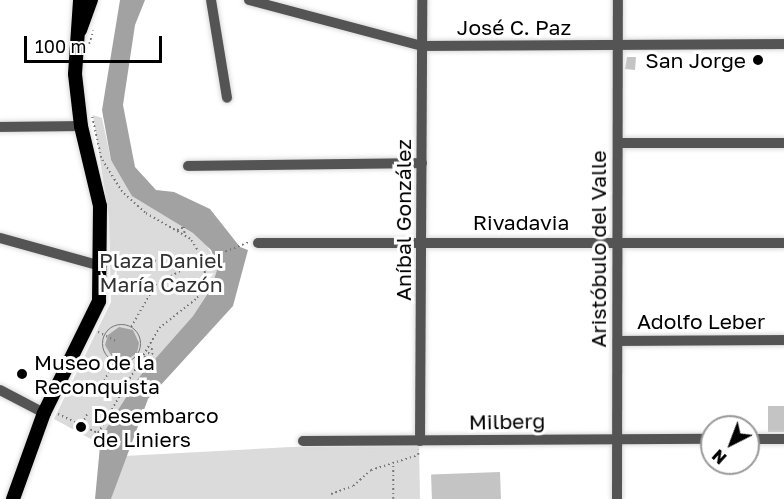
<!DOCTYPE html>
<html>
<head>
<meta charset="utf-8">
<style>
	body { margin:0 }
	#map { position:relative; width:784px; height:499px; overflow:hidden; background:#fff; font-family:"Golos Text",sans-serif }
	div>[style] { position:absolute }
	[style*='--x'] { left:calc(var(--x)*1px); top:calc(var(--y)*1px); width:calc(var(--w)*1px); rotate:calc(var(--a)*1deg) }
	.green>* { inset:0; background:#dbdbdb }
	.water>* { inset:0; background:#a2a2a2 }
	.building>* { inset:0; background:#c4c4c4; transform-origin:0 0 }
	.path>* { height:1.5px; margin-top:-0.75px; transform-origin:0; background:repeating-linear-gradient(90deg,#767676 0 1.5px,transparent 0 4.5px) }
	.path>.ring { margin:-0.75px; padding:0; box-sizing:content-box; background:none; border:1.5px solid #767676; border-radius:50% }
	.roads { filter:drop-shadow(0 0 2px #dbdbdb) drop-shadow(0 0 2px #dbdbdb) }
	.minor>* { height:10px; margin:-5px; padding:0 5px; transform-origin:5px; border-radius:5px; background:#545454 }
	.major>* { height:14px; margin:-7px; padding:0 7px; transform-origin:7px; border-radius:7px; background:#000 }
	.dots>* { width:16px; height:16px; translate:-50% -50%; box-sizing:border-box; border:3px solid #fff; border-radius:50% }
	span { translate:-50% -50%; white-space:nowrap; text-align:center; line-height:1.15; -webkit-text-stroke:6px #fff; paint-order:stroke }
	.street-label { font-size:21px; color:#000 }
	.poi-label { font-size:21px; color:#000 }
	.right { translate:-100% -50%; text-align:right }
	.left { translate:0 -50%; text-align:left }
	.park-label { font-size:21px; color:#323232 }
	.north { position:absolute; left:700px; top:415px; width:60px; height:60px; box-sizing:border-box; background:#fff; border:2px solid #999; border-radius:50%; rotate:222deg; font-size:16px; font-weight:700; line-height:24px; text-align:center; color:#000 }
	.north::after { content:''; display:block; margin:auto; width:21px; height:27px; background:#000; clip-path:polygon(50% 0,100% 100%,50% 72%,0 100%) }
	.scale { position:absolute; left:24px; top:36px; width:138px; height:27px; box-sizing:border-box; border:3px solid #000; border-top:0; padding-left:8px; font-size:18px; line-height:21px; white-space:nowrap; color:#000; -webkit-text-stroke:4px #fff; paint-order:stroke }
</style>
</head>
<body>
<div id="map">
	<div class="green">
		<div style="clip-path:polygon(93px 115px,102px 118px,111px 160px,206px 244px,218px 266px,212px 287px,193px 316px,139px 377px,100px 444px,54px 419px,111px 302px,109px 217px)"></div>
		<div style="clip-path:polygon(419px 446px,420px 499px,111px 499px,124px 456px,291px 447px)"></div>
	</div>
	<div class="water">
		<div style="clip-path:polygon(120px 0,145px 0,135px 25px,123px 105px,135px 167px,156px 190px,174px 192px,210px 209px,240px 247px,248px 250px,233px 306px,148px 399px,111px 499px,95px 499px,100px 446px,106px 429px,139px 377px,193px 316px,212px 287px,218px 266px,211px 250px,193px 233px,132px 196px,111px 160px,102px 110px)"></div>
		<div style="clip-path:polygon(119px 327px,133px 330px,139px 343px,137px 353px,125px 361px,112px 357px,105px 345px,108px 335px)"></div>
	</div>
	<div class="building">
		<div style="clip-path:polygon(627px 57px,636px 57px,635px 70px,625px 69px)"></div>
		<div style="left:768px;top:406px;width:16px;height:26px"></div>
		<div style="left:500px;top:472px;width:27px;height:69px;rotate:88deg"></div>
	</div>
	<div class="path">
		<div style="--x:89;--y:44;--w:14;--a:-73"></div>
		<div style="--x:177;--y:230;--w:8;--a:-23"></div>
		<div style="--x:184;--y:227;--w:8;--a:83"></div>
		<div style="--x:115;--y:261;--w:16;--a:-14"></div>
		<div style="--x:131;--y:257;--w:17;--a:13"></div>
		<div style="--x:110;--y:262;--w:18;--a:9"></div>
		<div style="--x:128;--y:265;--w:39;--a:-9"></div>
		<div style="--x:167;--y:259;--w:26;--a:13"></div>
		<div style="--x:192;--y:265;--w:61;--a:-22"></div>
		<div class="ring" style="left:103px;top:325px;width:36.5px;height:36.5px"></div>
		<div style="--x:131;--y:327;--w:48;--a:-60.3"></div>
		<div style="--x:155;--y:285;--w:41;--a:-29.1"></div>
		<div style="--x:98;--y:332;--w:22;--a:27"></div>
		<div style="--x:148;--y:353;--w:5;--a:11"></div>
		<div style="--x:145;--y:356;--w:5;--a:68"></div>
		<div style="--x:147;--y:361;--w:6;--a:-18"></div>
		<div style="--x:153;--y:359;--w:12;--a:-99"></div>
		<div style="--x:96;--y:397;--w:40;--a:-63.4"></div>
		<div style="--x:58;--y:414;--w:44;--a:25.4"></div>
		<div style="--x:98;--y:433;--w:121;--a:-59.8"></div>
		<div style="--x:159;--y:328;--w:48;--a:-38.3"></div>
		<div style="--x:197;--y:298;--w:18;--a:-63"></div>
		<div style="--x:205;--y:282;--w:21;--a:-93"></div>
		<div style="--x:204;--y:261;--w:26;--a:-122"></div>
		<div style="--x:190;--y:239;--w:52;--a:-150"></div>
		<div style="--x:145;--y:213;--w:31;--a:-138"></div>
		<div style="--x:122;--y:192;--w:40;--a:-122"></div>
		<div style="--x:101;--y:158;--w:42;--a:-102.4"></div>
		<div style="--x:82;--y:424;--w:11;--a:-63"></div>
		<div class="ring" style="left:97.5px;top:430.5px;width:5.5px;height:5.5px"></div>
		<div style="--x:331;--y:494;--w:23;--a:-20"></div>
		<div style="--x:353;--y:486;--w:24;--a:-42"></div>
		<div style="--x:371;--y:470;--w:49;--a:-17.7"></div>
		<div style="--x:418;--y:455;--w:5;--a:-90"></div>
		<div style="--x:393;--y:499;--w:34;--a:-90"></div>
	</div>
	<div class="roads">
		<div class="minor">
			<div style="--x:211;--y:0;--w:99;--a:80.7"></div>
			<div style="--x:249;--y:0;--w:179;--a:14.9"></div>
			<div style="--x:422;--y:46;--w:362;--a:-0.3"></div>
			<div style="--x:0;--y:127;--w:81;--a:-0.7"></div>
			<div style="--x:618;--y:143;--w:166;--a:0"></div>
			<div style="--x:188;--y:166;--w:234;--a:-0.7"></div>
			<div style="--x:0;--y:238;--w:105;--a:15.5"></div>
			<div style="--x:258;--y:243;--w:526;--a:0"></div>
			<div style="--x:618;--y:341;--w:166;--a:-0.3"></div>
			<div style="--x:0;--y:390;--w:50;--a:27.6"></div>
			<div style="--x:748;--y:439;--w:36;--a:0"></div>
			<div style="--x:303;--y:441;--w:409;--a:-0.3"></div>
			<div style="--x:420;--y:441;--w:441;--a:-89.7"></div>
			<div style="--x:617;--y:499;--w:499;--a:-89.9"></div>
		</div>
		<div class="major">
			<div style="--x:80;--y:30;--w:32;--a:-70"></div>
			<div style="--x:13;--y:499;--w:91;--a:-70.2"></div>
			<div style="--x:44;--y:413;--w:125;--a:-63.8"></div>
			<div style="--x:99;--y:301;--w:95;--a:-89.4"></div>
			<div style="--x:100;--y:206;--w:82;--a:-103.4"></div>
			<div style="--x:81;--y:126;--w:52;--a:-96.6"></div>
			<div style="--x:75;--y:74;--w:74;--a:-86.1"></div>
		</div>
	</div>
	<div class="dots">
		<div style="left:758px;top:60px;background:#000"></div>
		<div style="left:22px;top:374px;background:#000"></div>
		<div style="left:81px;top:427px;background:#000"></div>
	</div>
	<div class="street-label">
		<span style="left:514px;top:27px">José C. Paz</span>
		<span style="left:403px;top:220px;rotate:-90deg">Aníbal González</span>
		<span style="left:521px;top:222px">Rivadavia</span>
		<span style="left:598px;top:249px;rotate:-90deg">Aristóbulo del Valle</span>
		<span style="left:701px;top:321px">Adolfo Leber</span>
		<span style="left:507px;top:421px;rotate:-1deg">Milberg</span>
	</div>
	<div class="poi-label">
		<span class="right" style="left:746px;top:60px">San Jorge</span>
		<span class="left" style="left:34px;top:374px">Museo de la<br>Reconquista</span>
		<span class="left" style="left:93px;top:427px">Desembarco<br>de Liniers</span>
	</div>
	<div class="park-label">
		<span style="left:161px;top:272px">Plaza Daniel<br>María Cazón</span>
	</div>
	<div class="north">N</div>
	<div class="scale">100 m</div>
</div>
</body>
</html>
